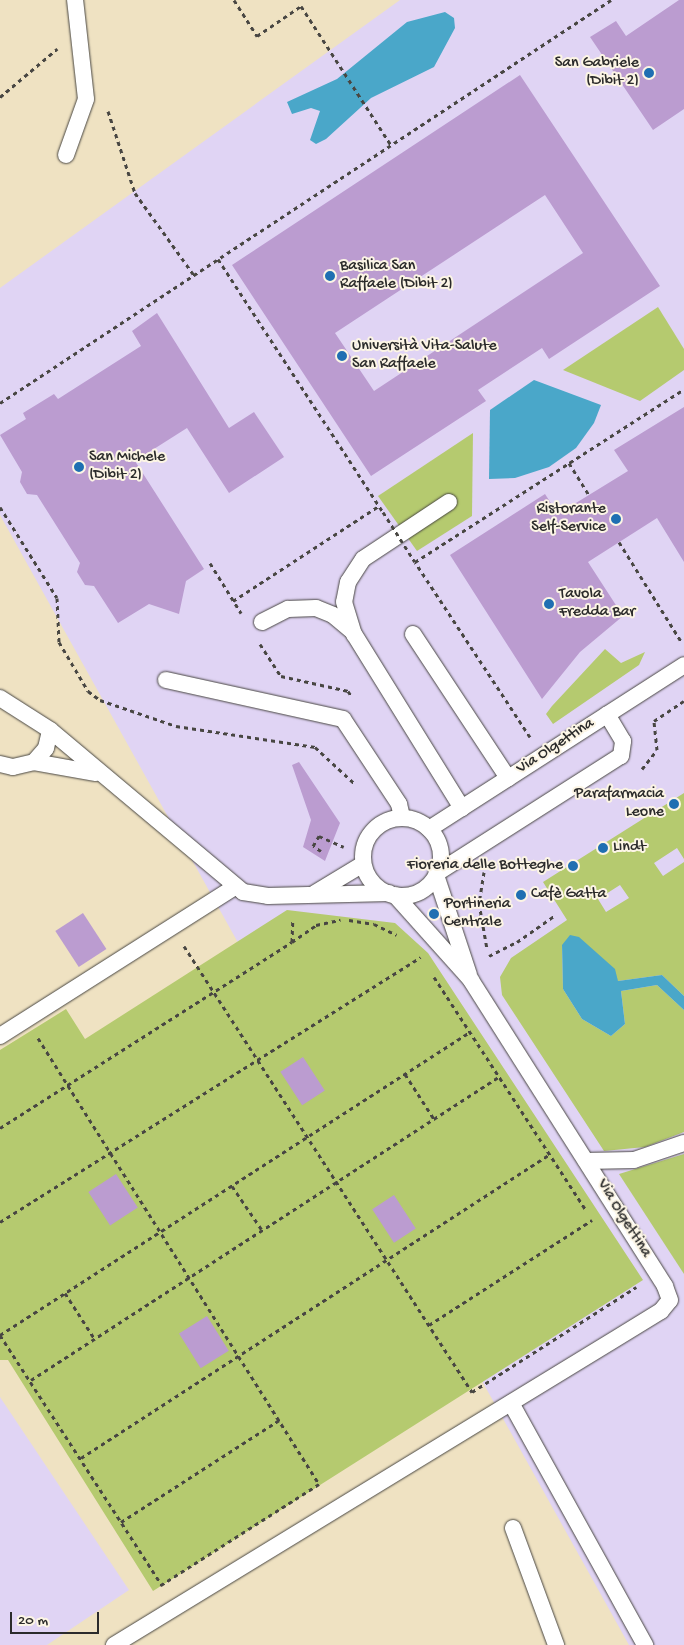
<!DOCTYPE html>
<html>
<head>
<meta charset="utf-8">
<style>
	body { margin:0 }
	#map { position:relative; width:684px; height:1645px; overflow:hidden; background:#efe2c2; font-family:"Gochi Hand",sans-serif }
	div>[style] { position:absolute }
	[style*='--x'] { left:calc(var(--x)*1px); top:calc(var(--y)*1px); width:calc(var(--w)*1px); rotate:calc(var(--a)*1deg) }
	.built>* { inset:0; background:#e0d4f4 }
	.green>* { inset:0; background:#b5ca6f }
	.water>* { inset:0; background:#4aa7c9 }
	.building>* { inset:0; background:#bb9cd0; transform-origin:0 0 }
	.path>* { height:3px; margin-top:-1.5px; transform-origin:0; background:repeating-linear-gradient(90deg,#484642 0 4px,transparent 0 8px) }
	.roads { filter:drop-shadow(0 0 1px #484642) drop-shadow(0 0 1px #484642) }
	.lane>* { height:16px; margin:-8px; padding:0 8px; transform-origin:8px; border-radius:8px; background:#fff }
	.lane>.ring { margin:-8px; padding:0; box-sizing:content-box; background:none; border:16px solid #fff; border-radius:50% }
	.path-bridge>* { height:3px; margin-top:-1.5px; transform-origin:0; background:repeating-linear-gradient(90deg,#484642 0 4px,transparent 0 8px) }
	.dots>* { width:14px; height:14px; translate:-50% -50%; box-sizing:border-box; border:2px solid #fcf5e5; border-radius:50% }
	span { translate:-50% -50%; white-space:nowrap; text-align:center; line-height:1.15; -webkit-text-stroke:4px #fcf5e5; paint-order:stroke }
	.poi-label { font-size:16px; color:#2b2b2b }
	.right { translate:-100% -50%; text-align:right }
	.left { translate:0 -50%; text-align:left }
	.street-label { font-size:16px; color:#2b2b2b }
	.scale { position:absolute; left:10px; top:1612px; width:89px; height:22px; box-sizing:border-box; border:2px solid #2b2b2b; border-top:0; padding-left:6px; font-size:15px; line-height:18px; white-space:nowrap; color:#2b2b2b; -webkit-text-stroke:4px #fcf5e5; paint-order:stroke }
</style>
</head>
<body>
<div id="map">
	<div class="built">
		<div style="clip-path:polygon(400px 0,684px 0,684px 1645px,629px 1645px,0 515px,0 288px)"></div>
		<div style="clip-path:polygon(0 1397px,129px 1590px,47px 1645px,0 1645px)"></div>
	</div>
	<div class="green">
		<div style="clip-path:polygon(658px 307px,684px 349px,684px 370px,640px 401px,563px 370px)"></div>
		<div style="clip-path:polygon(473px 433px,472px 516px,417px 551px,378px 496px)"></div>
		<div style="clip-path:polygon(605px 649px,621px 663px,645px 652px,639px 665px,553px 724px,546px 714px,552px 706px)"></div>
		<div style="clip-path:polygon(evenodd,684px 793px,684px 859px,677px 848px,654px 863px,663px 876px,684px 862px,684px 996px,662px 975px,618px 981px,562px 945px,563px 989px,582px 1019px,611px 1036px,625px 1024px,621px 991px,657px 985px,684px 1010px,684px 1132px,645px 1147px,604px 1151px,502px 995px,500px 977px,511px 958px,567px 920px,543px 882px,684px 793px,620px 885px,629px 898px,606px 912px,598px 899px,620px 885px)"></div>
		<div style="clip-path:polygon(287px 910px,395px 923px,428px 953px,643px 1280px,153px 1591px,8px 1360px,0 1360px,0 1050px,66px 1009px,85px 1039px)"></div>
		<div style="clip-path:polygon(684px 1154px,684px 1274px,619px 1174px)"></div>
	</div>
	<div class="water">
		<div style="clip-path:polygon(445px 12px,454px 18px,455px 28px,434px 67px,371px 98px,326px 139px,316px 144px,310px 140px,320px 111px,311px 108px,292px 114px,287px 102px,337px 79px,407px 22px)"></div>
		<div style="clip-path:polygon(534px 380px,601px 405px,594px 423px,576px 448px,549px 467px,515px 478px,489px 479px,490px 410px)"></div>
		<div style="clip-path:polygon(570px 935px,579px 937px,615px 969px,618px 981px,662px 975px,684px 996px,684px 1010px,657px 985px,621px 991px,625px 1024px,611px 1036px,582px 1019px,563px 989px,562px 945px)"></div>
	</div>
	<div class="building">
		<div style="clip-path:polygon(679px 0,684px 0,684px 109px,653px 130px,590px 37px,616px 21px,626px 36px)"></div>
		<div style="clip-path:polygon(evenodd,520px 75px,660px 286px,549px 359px,542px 348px,478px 390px,486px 401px,371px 476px,232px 265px,520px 75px,545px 195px,583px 253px,374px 391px,335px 333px,545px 195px)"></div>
		<div style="clip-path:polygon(157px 313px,229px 428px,254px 412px,284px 457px,229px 493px,187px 428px,135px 461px,204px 569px,186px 581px,179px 614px,149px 604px,118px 623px,94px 586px,85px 585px,77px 572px,80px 563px,37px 495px,27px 494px,20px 482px,22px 472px,0 435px,26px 419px,23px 413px,54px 394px,58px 399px,141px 346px,132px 331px)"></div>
		<div style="clip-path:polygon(684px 407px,684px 562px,657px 518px,588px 562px,623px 616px,580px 652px,542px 699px,450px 555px,545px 494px,558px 514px,628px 471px,614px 450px)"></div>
		<div style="clip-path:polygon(299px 762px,340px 823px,325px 861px,303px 847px,311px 820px,292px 765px)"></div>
		<div style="left:83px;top:913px;width:43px;height:33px;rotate:57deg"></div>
		<div style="left:303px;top:1057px;width:40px;height:27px;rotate:57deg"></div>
		<div style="left:116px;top:1174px;width:40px;height:33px;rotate:57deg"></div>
		<div style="left:394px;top:1195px;width:40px;height:26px;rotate:57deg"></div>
		<div style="left:207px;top:1316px;width:41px;height:33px;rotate:58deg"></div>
	</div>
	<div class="path">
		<div style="--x:234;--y:0;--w:43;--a:57.4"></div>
		<div style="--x:257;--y:36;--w:53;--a:-34.3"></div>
		<div style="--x:301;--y:6;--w:166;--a:57.1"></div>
		<div style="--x:0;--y:97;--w:75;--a:-40.1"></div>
		<div style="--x:108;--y:111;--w:86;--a:71.8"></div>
		<div style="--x:135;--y:193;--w:101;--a:54.3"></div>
		<div style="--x:218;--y:259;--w:302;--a:56.9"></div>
		<div style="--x:0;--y:403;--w:732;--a:-33.41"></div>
		<div style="--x:569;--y:463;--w:38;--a:58"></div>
		<div style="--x:0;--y:507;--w:107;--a:57.9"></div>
		<div style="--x:57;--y:598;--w:44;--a:87.4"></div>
		<div style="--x:59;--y:642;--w:57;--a:59.4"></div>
		<div style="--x:88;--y:691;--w:15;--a:37"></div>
		<div style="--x:100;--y:700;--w:80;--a:18.9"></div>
		<div style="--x:176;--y:726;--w:141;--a:8.6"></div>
		<div style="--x:315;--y:747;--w:54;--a:42.8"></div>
		<div style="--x:619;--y:542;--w:119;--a:58"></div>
		<div style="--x:210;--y:563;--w:59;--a:58.2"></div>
		<div style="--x:233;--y:601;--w:174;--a:-33.1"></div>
		<div style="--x:260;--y:644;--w:38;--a:57"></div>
		<div style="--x:281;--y:676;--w:69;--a:12.6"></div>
		<div style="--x:348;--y:691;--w:7;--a:56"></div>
		<div style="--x:530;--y:737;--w:209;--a:-123.3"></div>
		<div style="--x:415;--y:562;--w:320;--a:-32.7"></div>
		<div style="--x:642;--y:769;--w:24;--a:-52"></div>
		<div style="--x:657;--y:750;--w:29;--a:-96"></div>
		<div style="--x:654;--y:721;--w:36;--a:-34"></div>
		<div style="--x:321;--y:851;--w:9;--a:-148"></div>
		<div style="--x:313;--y:846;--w:12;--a:-59"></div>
		<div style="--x:319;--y:836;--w:27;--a:24"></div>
		<div style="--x:484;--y:872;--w:31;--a:99"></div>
		<div style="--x:479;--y:903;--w:47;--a:80.1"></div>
		<div style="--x:349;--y:920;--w:25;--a:9"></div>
		<div style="--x:374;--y:924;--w:25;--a:26"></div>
		<div style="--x:292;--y:942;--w:29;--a:-35"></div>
		<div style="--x:316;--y:925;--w:25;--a:-12"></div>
		<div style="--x:184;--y:946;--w:531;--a:57.15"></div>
		<div style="--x:472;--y:1392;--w:195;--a:-32.6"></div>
		<div style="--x:489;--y:956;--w:31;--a:-27"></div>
		<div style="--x:517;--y:942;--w:45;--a:-35.1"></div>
		<div style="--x:434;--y:977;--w:278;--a:56.9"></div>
		<div style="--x:38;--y:1038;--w:527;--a:57.79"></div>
		<div style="--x:319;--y:1484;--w:188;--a:147.4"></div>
		<div style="--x:405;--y:1074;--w:54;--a:57.2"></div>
		<div style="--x:0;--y:1128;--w:346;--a:-32.5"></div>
		<div style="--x:292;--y:942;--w:23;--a:-88"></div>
		<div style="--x:232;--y:1186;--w:53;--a:55.7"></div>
		<div style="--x:0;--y:1222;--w:497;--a:-32.2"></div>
		<div style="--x:65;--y:1293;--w:54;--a:57.2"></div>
		<div style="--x:429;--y:1325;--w:194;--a:-32.8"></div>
		<div style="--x:0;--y:1335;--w:559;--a:-32.81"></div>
		<div style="--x:0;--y:1335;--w:298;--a:57.1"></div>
		<div style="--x:31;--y:1380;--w:559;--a:-32.95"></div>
		<div style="--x:81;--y:1458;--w:559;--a:-32.95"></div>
		<div style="--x:121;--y:1522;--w:188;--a:-32.8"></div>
	</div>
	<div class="roads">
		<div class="lane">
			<div style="--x:66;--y:155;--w:59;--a:-70.3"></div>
			<div style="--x:86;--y:99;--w:100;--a:-96.3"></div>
			<div style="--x:449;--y:502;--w:103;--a:146.5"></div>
			<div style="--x:363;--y:559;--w:27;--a:123"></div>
			<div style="--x:348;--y:582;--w:20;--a:101"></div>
			<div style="--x:344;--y:602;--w:34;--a:73"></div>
			<div style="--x:354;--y:634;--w:205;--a:58.2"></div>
			<div style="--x:262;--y:622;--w:29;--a:-27"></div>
			<div style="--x:288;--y:609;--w:28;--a:-2"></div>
			<div style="--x:316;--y:608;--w:18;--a:22"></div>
			<div style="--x:333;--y:615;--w:23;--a:40"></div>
			<div style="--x:413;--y:634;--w:173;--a:56.6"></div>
			<div style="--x:166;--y:680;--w:181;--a:12.4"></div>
			<div style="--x:343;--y:719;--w:102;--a:56.6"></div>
			<div style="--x:399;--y:804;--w:13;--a:77"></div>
			<div style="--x:0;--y:698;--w:59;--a:32.6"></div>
			<div style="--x:50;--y:730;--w:252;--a:40"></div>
			<div style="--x:243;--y:892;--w:25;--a:9"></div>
			<div style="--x:268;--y:896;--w:121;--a:-1.4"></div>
			<div style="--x:34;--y:762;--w:63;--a:10.1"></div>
			<div style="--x:0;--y:764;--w:13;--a:13"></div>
			<div style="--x:13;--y:767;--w:22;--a:-13"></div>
			<div style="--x:34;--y:762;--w:18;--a:-49"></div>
			<div style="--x:46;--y:748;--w:18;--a:-77"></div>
			<div class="ring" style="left:363px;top:818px;width:62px;height:62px"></div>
			<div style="--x:429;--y:829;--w:303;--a:-32.7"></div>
			<div style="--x:437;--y:873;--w:218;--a:-32.5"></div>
			<div style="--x:621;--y:756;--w:15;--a:-82"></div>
			<div style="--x:623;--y:741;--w:31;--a:-121"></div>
			<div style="--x:436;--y:875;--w:105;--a:71.7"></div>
			<div style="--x:315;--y:893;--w:56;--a:-31.1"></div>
			<div style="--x:0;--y:1036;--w:278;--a:-32.4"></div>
			<div style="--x:586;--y:1161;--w:48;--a:-1.2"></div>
			<div style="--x:634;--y:1160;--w:53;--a:-18.8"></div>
			<div style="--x:511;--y:1403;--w:277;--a:61"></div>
			<div style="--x:513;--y:1528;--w:125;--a:69.8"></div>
			<div style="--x:114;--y:1645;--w:641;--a:-31.41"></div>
			<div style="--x:661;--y:1311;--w:14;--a:-51"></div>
			<div style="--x:670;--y:1300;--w:15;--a:-110"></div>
			<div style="--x:665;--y:1286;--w:362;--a:-122.4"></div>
			<div style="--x:471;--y:980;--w:114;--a:-131.8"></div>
		</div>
	</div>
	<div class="path-bridge">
		<div style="--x:383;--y:512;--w:59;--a:57.4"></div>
	</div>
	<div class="dots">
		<div style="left:649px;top:73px;background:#1f6fb2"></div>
		<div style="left:330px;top:276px;background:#1f6fb2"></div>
		<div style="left:342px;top:356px;background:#1f6fb2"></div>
		<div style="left:79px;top:467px;background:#1f6fb2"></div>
		<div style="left:616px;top:519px;background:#1f6fb2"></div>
		<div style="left:549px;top:604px;background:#1f6fb2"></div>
		<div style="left:674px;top:804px;background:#1f6fb2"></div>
		<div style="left:603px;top:848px;background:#1f6fb2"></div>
		<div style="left:573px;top:866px;background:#1f6fb2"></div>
		<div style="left:521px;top:895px;background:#1f6fb2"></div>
		<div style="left:434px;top:914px;background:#1f6fb2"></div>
	</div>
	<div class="poi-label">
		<span class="right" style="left:639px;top:73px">San Gabriele<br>(Dibit 2)</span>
		<span class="left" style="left:340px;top:276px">Basilica San<br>Raffaele (Dibit 2)</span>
		<span class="left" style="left:352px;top:356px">Università Vita-Salute<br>San Raffaele</span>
		<span class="left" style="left:89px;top:467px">San Michele<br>(Dibit 2)</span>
		<span class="right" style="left:606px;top:519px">Ristorante<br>Self-Service</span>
		<span class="left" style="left:559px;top:604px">Tavola<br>Fredda Bar</span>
		<span class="right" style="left:664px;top:804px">Parafarmacia<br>Leone</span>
		<span class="left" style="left:613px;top:848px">Lindt</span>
		<span class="right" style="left:563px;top:866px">Fioreria delle Botteghe</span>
		<span class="left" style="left:531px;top:895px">Cafè Gatta</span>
		<span class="left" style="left:444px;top:914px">Portineria<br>Centrale</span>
	</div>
	<div class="street-label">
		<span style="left:556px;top:747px;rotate:-33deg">Via Olgettina</span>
		<span style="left:623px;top:1219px;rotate:58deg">Via Olgettina</span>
	</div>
	<div class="scale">20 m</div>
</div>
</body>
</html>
